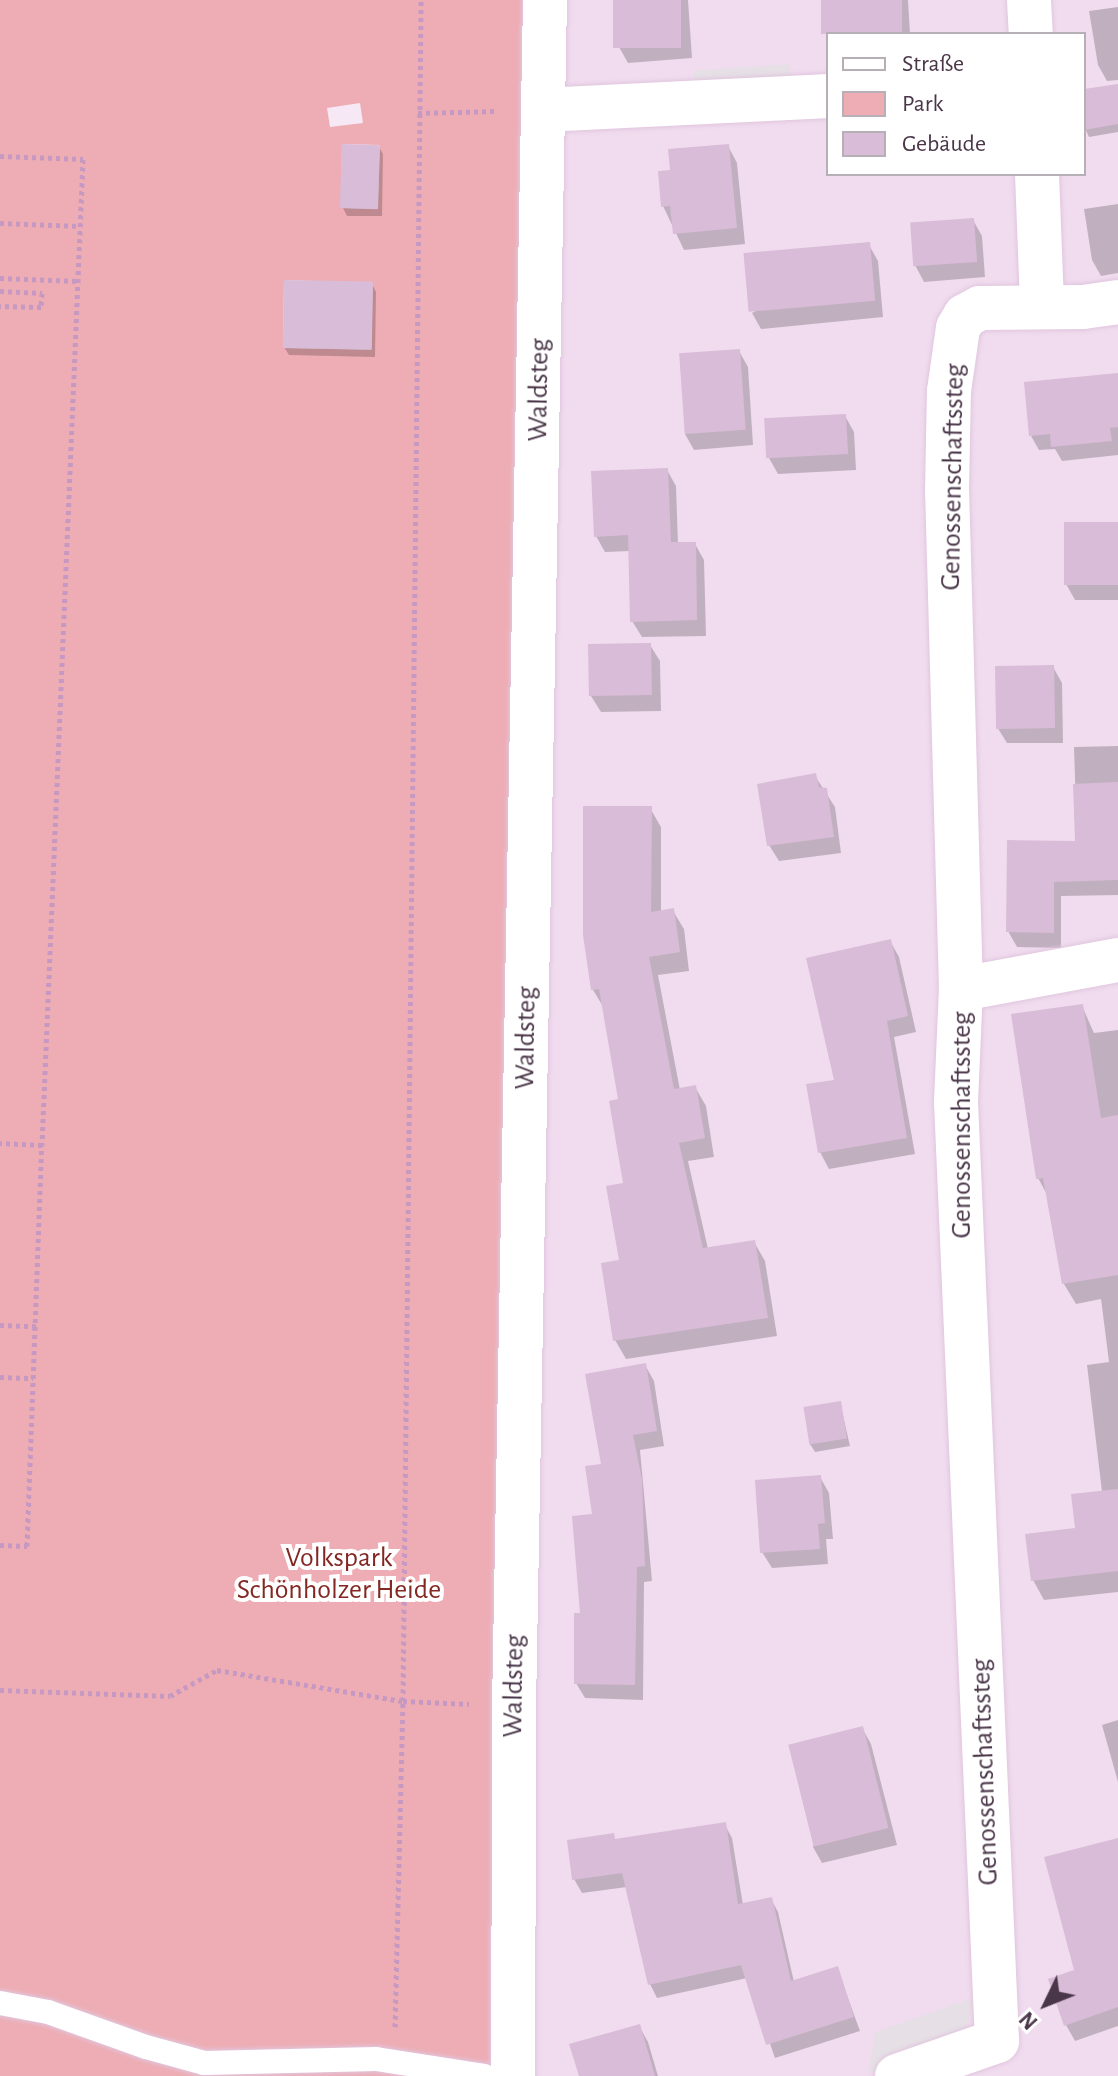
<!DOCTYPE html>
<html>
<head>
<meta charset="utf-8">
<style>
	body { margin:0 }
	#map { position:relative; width:1118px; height:2076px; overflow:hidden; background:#f6e8f4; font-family:"Alegreya Sans",sans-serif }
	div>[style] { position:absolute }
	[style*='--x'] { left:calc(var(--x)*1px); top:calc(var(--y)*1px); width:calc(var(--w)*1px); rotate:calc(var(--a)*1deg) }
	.residential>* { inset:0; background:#f1dcef }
	.green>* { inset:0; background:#eeadb4 }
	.parking>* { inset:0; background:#e6e0e6; transform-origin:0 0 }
	.shadow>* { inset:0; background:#0003 }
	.building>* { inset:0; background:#d9bcd7; transform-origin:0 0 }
	.path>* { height:5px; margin-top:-2.5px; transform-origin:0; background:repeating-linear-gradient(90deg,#c699c2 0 4px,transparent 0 8px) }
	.roads { filter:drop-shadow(0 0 2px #e0c6de) drop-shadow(0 0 2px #e0c6de) }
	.service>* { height:24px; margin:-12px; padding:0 12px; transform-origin:12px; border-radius:12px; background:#fff }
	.minor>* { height:44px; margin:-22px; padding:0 22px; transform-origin:22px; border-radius:22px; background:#fff }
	span { translate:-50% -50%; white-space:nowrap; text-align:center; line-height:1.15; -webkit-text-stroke:8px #fff; paint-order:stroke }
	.street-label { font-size:28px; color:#4a3649 }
	.park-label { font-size:28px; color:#832722 }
	.legend { position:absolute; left:826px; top:32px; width:260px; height:144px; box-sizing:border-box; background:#fff; border:2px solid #b7afb6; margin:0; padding:10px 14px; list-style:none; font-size:24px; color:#4a3649 }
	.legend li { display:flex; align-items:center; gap:16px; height:40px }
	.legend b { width:40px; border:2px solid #b7afb6 }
	.north { position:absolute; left:1006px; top:1964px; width:80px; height:80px; -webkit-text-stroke:6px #fff; paint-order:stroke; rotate:227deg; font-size:22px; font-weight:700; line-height:32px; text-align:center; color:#4a3649 }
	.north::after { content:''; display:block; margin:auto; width:28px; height:36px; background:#4a3649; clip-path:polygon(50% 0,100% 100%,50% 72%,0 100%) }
</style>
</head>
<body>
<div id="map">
	<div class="residential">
		<div style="clip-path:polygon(evenodd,566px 0,1118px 0,1118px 2076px,531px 2076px,533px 1791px,566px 0,828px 34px,1084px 34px,1084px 174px,828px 174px,828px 34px)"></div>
	</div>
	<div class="green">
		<div style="clip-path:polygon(evenodd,0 0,531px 0,499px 2076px,0 2076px,0 0,360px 103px,363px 123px,330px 127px,327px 108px,360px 103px,0 0,342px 144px,380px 145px,378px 209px,341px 208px,342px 144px,0 0,284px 280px,373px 283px,371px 350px,283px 348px,284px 280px)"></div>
	</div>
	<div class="parking">
		<div style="left:790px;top:64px;width:13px;height:97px;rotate:86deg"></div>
		<div style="clip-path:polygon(973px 1998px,965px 2039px,868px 2074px,875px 2032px)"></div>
	</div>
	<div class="shadow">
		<div style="clip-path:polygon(616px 0,688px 0,692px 58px,628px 63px,619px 47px)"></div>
		<div style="clip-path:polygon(823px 0,908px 0,910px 34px,828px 34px,828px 41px)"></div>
		<div style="clip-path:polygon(1118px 7px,1118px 80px,1107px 81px,1098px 65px,1089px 11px)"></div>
		<div style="clip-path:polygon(1118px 86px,1118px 132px,1089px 137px,1084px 126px,1084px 91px)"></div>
		<div style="clip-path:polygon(728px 146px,737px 163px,745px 244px,684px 250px,663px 206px,672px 172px)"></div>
		<div style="clip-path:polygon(379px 147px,383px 154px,382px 216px,347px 216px,343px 208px)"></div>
		<div style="clip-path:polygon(1118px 204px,1118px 273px,1101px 276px,1092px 260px,1084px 209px)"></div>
		<div style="clip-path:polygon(973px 220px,982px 236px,985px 277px,924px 282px,915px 265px)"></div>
		<div style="clip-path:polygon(869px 245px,878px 261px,883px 317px,761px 329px,752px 313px)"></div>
		<div style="clip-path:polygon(372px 284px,376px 292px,375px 357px,289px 355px,284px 347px)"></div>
		<div style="clip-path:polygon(739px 351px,748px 367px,753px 445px,694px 450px,685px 434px)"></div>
		<div style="clip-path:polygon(1118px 375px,1118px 455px,1062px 461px,1055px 449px,1039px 450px,1031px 436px)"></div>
		<div style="clip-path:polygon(845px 416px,854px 432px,856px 470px,778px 474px,769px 458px)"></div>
		<div style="clip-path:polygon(667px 470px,676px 486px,678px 544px,695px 544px,704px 560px,706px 636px,642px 637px,632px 621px,631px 551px,605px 552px,596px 536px)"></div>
		<div style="clip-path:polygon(1118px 524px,1118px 600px,1075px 600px,1066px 584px)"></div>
		<div style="clip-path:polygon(650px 645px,660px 661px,661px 711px,601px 712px,591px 696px)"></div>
		<div style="clip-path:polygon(1053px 667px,1062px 683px,1063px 743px,1007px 743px,997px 727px)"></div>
		<div style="clip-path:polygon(1118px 746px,1118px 895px,1061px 896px,1061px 948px,1017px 947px,1008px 931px,1077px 843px,1074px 747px)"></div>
		<div style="clip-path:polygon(815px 776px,835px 807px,841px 853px,779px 861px,769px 845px)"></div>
		<div style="clip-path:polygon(650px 808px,661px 827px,661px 912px,673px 911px,684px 929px,689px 971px,658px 975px,680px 1090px,695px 1087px,706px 1106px,714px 1157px,688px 1161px,708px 1249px,754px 1242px,765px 1261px,777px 1336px,626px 1359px,615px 1340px,626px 1184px,621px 1101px,604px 1008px,593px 990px)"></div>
		<div style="clip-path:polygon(890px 941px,899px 957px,916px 1032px,894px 1037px,915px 1154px,829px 1169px,820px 1152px,836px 1081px)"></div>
		<div style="clip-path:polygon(1082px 1006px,1094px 1033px,1118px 1030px,1118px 1592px,1044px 1600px,1033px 1580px,1078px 1530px,1102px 1492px,1087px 1365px,1109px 1362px,1101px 1299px,1076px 1304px,1064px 1284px,1049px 1198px,1038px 1178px)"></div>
		<div style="clip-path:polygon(645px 1365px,654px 1381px,664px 1446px,640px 1450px,652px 1581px,644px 1582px,643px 1700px,585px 1698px,576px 1683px,603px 1465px)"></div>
		<div style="clip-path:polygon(840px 1403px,850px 1446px,815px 1452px,810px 1444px)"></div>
		<div style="clip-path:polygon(820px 1477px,829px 1493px,833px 1539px,826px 1539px,828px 1564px,772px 1568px,762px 1552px)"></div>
		<div style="clip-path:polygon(1118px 1720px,1118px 1782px,1102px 1725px)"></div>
		<div style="clip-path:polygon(862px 1728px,871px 1744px,897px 1845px,822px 1863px,813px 1847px)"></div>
		<div style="clip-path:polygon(725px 1825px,732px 1838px,743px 1905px,771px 1899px,778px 1912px,794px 1982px,837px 1968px,860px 2031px,775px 2058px,747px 1978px,657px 1998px,650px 1984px,627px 1887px,582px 1893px,574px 1879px,613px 1836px,616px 1841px)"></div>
		<div style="clip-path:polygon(1118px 1851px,1118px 2026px,1075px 2041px,1066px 2025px,1077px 1971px)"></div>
		<div style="clip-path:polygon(639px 2026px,648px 2042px,658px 2076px,581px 2076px)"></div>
	</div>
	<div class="building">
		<div style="left:613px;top:0;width:68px;height:48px"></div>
		<div style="left:821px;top:0;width:81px;height:34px"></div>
		<div style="clip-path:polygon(1118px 84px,1118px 124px,1084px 130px,1084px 89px)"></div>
		<div style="left:342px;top:144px;width:38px;height:64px;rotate:2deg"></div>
		<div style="clip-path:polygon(729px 144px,737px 228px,673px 234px,670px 206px,661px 207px,658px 171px,670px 170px,668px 149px)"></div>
		<div style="left:974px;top:218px;width:44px;height:64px;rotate:86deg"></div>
		<div style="left:870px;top:242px;width:59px;height:127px;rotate:85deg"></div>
		<div style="left:284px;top:280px;width:89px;height:68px;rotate:1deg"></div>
		<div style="left:740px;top:349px;width:81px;height:61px;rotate:86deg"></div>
		<div style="clip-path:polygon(1118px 373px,1118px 427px,1110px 428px,1112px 441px,1051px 447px,1050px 434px,1029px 436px,1024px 382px)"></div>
		<div style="left:846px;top:414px;width:40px;height:82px;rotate:87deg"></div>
		<div style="clip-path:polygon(668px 468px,671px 542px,696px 542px,697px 620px,630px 622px,628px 535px,594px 537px,591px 471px)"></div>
		<div style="left:1064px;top:522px;width:54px;height:63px"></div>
		<div style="left:651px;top:643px;width:52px;height:63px;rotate:89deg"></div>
		<div style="left:1054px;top:665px;width:63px;height:59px;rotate:89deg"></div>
		<div style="clip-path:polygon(816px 773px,819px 787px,827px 788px,834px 837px,767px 846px,757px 784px)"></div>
		<div style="clip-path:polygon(1118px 782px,1118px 880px,1054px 882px,1054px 933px,1006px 932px,1007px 840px,1075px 841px,1073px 784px)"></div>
		<div style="clip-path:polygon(583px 806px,652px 806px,651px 912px,674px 908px,680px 952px,649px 957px,674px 1089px,696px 1085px,705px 1138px,679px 1143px,703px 1248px,755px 1240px,768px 1318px,613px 1341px,601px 1263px,619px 1260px,606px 1186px,623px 1183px,609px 1101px,618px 1099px,599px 989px,591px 990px,583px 935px)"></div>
		<div style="clip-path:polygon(891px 939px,908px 1016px,887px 1021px,907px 1138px,818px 1153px,806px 1084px,834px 1080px,806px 958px)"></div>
		<div style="clip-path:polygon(1083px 1004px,1101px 1118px,1118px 1115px,1118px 1275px,1062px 1284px,1043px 1178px,1036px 1179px,1011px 1014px)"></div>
		<div style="clip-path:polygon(646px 1363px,657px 1431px,633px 1435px,642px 1479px,645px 1566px,637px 1567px,635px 1685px,574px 1684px,574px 1613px,580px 1613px,572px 1516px,592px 1514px,585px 1466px,601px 1464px,585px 1374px)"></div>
		<div style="left:841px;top:1401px;width:38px;height:38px;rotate:81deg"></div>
		<div style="clip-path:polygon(821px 1475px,825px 1523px,818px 1524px,820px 1549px,760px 1553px,755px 1480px)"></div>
		<div style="clip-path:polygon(1118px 1489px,1118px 1571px,1031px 1581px,1025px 1534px,1075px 1528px,1071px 1494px)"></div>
		<div style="left:863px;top:1726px;width:105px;height:77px;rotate:76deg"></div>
		<div style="clip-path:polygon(726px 1822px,738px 1904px,772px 1897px,791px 1981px,838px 1966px,854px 2017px,766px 2045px,741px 1965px,648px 1985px,622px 1873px,572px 1880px,567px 1840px,614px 1833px,615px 1839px)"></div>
		<div style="clip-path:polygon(1118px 1838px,1118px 2007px,1064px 2026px,1048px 1979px,1074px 1970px,1044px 1857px)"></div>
		<div style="clip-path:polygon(640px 2024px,655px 2076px,579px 2076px,569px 2044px)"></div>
	</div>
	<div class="path">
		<div style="--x:418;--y:113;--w:79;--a:-1.5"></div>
		<div style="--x:0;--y:156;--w:83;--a:2.1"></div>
		<div style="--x:83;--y:159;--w:987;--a:92.38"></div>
		<div style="--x:42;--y:1145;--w:42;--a:-177.3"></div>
		<div style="--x:0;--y:223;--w:80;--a:2.1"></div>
		<div style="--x:0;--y:278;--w:78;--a:2.2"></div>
		<div style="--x:0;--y:291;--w:42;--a:2.7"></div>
		<div style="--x:42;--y:293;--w:14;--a:94"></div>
		<div style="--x:41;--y:307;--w:41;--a:-178.6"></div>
		<div style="--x:0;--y:1325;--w:36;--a:2"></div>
		<div style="--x:0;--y:1377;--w:33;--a:2"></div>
		<div style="--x:0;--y:1545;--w:27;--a:2"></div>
		<div style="--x:27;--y:1546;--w:401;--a:-87.9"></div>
		<div style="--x:0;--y:1690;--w:170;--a:2"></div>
		<div style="--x:170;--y:1696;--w:54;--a:-29"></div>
		<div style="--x:217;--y:1670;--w:189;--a:9.5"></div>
		<div style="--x:403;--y:1701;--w:66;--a:2.6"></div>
		<div style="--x:395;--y:2027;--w:326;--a:-88.6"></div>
		<div style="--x:403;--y:1701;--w:1701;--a:-89.39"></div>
	</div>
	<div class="roads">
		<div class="service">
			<div style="--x:0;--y:2003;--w:49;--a:10.6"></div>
			<div style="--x:48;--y:2012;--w:104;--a:19.7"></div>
			<div style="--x:146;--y:2047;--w:60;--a:15.4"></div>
			<div style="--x:204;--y:2063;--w:172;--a:-1.3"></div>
			<div style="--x:376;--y:2059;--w:109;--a:8.9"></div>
		</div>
		<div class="minor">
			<div style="--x:1029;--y:0;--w:34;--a:87"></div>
			<div style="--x:544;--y:110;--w:284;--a:-2.8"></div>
			<div style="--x:1037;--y:174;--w:131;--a:87.8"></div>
			<div style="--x:961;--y:989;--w:160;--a:-10.5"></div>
			<div style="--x:513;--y:2076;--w:369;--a:-89.8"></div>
			<div style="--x:514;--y:1707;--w:1707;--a:-88.96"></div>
			<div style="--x:897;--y:2076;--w:106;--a:-19.3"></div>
			<div style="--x:997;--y:2041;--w:940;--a:-92.5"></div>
			<div style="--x:956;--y:1102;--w:113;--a:-87.5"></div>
			<div style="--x:961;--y:989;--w:497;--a:-91.6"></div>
			<div style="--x:947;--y:492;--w:101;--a:-88.9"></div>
			<div style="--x:949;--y:391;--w:64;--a:-81.9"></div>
			<div style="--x:958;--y:328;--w:14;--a:-60"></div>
			<div style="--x:965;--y:316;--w:17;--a:-28"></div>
			<div style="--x:980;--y:308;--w:103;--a:-0.6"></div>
			<div style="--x:1083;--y:307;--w:35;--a:-8"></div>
		</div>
	</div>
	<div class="street-label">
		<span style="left:539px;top:390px;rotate:-89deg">Waldsteg</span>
		<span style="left:953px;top:477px;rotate:-89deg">Genossenschaftssteg</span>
		<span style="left:526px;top:1038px;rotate:-89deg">Waldsteg</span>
		<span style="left:962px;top:1125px;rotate:-90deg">Genossenschaftssteg</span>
		<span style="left:514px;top:1686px;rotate:-89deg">Waldsteg</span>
		<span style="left:985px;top:1772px;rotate:-92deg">Genossenschaftssteg</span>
	</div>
	<div class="park-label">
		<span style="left:339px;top:1574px">Volkspark<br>Schönholzer Heide</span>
	</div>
	<ul class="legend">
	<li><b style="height:10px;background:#fff"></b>Straße</li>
	<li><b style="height:22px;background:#eeadb4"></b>Park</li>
	<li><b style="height:22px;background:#d9bcd7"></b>Gebäude</li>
	</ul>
	<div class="north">N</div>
</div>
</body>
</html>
